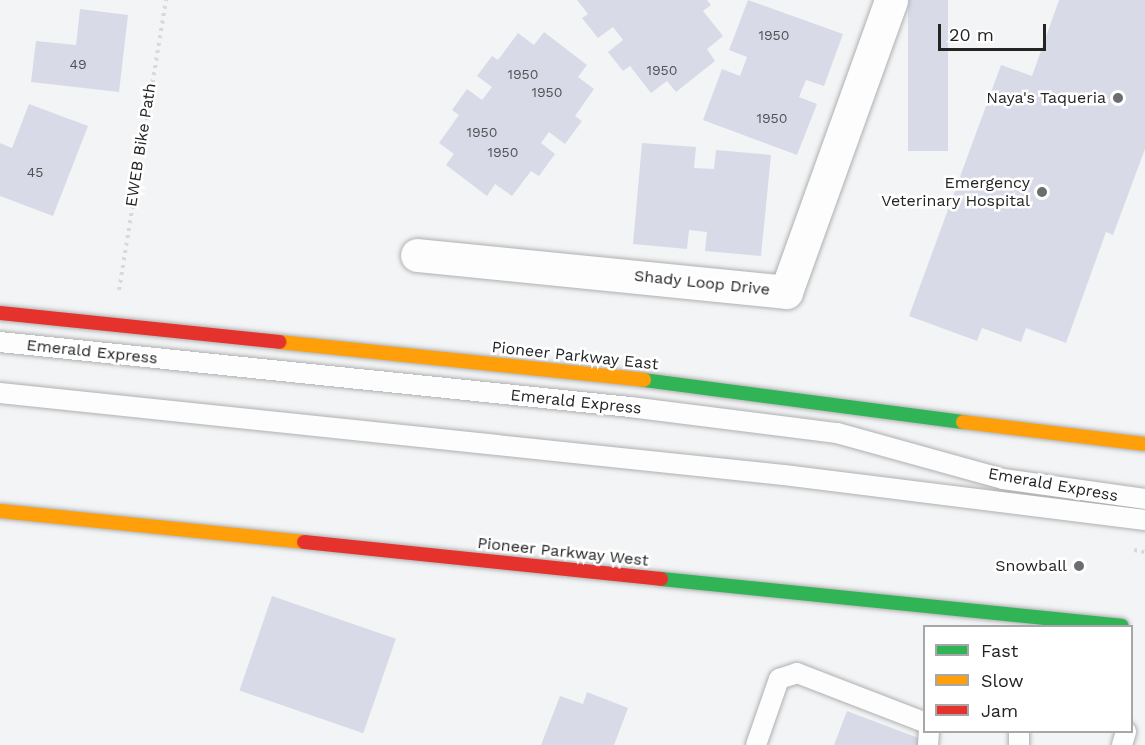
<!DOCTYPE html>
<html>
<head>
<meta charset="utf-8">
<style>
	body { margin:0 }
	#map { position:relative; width:1145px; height:745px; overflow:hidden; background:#f3f4f5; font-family:"Work Sans",sans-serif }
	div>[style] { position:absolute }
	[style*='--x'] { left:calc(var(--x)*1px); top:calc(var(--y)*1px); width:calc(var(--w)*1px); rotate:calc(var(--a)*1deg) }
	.building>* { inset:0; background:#d8dbe7; transform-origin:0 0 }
	.path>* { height:4px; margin-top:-2px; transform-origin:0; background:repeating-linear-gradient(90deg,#d9d9da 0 3px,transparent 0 7.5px) }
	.roads { filter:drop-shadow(0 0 2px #afb0b1) drop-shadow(0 0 2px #afb0b1) }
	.lane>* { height:20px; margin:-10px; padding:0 10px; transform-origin:10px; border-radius:10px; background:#fdfdfe }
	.street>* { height:33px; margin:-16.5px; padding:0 16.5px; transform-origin:16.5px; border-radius:16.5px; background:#fdfdfe }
	.fast>* { height:14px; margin:-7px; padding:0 7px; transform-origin:7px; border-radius:7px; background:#30b455 }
	.slow>* { height:14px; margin:-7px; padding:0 7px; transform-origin:7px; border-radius:7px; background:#ff9f0a }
	.jam>* { height:14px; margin:-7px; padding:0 7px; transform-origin:7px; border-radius:7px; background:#e5322d }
	.dots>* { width:16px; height:16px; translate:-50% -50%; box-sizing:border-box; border:3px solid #fff; border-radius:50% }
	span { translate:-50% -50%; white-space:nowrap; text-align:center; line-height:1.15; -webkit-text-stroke:5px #fff; paint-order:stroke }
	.number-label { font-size:14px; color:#515256 }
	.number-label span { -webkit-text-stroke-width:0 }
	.poi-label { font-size:16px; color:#242425 }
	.right { translate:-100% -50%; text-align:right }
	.street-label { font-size:16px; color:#242425 }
	.legend { position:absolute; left:923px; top:625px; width:210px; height:108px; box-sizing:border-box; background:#fff; border:2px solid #a7a7a8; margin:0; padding:8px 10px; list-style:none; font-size:18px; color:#242425 }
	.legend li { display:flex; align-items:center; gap:12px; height:30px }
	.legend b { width:30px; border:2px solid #a7a7a8 }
	.scale { position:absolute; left:938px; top:24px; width:108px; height:27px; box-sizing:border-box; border:3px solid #242425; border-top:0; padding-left:8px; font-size:18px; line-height:21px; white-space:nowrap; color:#242425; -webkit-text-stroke:4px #fff; paint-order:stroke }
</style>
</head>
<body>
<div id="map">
	<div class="building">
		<div style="clip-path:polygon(577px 0,707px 0,711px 5px,703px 11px,723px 36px,707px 49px,715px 61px,676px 92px,667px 81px,651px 93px,630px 66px,623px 71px,608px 52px,623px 40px,613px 27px,598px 38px,582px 18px,588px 14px)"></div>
		<div style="clip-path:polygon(748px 0,843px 34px,824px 86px,806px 80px,799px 97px,817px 104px,797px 155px,703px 120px,722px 69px,740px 76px,747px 57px,729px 50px)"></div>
		<div style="left:908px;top:0;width:40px;height:151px"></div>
		<div style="clip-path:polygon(1059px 0,1145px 0,1145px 149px,1113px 235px,1106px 232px,1066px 343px,1026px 328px,1021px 342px,982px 328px,977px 341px,909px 316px,1001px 65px,1032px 76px)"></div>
		<div style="clip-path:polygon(80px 9px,128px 15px,119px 92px,31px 82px,36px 41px,76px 45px)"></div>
		<div style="clip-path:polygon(544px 32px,587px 65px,578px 77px,594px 89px,575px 116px,582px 121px,565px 144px,549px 132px,541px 143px,555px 154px,539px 176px,531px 171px,512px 196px,495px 184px,487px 196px,446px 165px,454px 154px,439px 143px,459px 115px,452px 110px,467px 89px,482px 100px,492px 87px,477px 76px,492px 56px,498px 60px,518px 33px,534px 45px)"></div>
		<div style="clip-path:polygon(29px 104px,88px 126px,53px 216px,0 196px,0 143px,12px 148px)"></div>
		<div style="clip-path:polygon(642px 143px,696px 147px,694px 168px,714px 169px,716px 150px,771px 155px,761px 256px,705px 251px,707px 232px,689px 230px,687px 249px,633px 244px)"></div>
		<div style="left:272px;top:596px;width:131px;height:100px;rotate:19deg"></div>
		<div style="clip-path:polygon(587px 692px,628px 708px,614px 745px,541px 745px,560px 696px,583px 704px)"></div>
		<div style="clip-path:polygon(847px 711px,921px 739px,919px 745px,834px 745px)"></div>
	</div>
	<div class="path">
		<div style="--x:119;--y:290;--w:294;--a:-80.8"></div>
		<div style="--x:1134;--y:550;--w:11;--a:10"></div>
	</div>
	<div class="roads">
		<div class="lane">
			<div style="--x:0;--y:342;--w:633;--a:5.89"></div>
			<div style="--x:630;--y:407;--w:209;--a:7.2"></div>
			<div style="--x:837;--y:433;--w:172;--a:15.5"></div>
			<div style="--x:1003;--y:479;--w:143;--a:8"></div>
			<div style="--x:0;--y:393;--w:788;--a:5.97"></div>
			<div style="--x:784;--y:475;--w:364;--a:7.1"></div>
			<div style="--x:1019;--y:732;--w:13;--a:90"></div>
			<div style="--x:756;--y:745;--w:70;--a:-70.8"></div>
			<div style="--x:779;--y:679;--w:19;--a:-18"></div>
			<div style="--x:797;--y:673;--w:136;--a:21.1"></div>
			<div style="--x:928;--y:745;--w:13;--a:-86"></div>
			<div style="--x:1122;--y:745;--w:14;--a:-73"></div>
		</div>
		<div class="street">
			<div style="--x:417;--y:255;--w:371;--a:5.7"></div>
			<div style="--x:786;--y:292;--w:310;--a:-70.2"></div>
		</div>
		<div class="fast">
			<div style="--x:644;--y:380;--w:322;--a:7.5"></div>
			<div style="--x:661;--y:579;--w:463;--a:5.8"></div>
		</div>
		<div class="slow">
			<div style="--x:279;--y:342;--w:367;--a:5.9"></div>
			<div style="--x:963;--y:422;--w:183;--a:6.9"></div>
			<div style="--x:0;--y:511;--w:306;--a:5.8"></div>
		</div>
		<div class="jam">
			<div style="--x:0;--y:313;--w:281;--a:5.9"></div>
			<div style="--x:304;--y:542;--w:359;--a:5.9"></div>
		</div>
	</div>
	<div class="dots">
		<div style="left:1118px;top:98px;background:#6c6d6e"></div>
		<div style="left:1042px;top:192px;background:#6c6d6e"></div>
		<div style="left:1079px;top:566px;background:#6c6d6e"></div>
	</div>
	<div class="number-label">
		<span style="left:774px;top:35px">1950</span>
		<span style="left:78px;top:64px">49</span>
		<span style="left:662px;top:70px">1950</span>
		<span style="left:523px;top:74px">1950</span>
		<span style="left:547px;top:92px">1950</span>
		<span style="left:772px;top:118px">1950</span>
		<span style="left:482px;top:132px">1950</span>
		<span style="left:503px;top:152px">1950</span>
		<span style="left:35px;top:172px">45</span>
	</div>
	<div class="poi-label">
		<span class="right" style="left:1106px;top:98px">Naya's Taqueria</span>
		<span class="right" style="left:1030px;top:192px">Emergency<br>Veterinary Hospital</span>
		<span class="right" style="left:1067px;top:566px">Snowball</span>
	</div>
	<div class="street-label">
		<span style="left:141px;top:145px;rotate:-81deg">EWEB Bike Path</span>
		<span style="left:702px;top:283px;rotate:6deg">Shady Loop Drive</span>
		<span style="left:92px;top:352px;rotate:6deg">Emerald Express</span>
		<span style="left:575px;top:356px;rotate:6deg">Pioneer Parkway East</span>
		<span style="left:576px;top:402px;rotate:6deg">Emerald Express</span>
		<span style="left:1053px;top:485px;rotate:10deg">Emerald Express</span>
		<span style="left:563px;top:552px;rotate:6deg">Pioneer Parkway West</span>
	</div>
	<ul class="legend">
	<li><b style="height:8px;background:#30b455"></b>Fast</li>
	<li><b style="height:8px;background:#ff9f0a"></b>Slow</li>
	<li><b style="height:8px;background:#e5322d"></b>Jam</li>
	</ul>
	<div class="scale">20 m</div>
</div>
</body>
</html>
